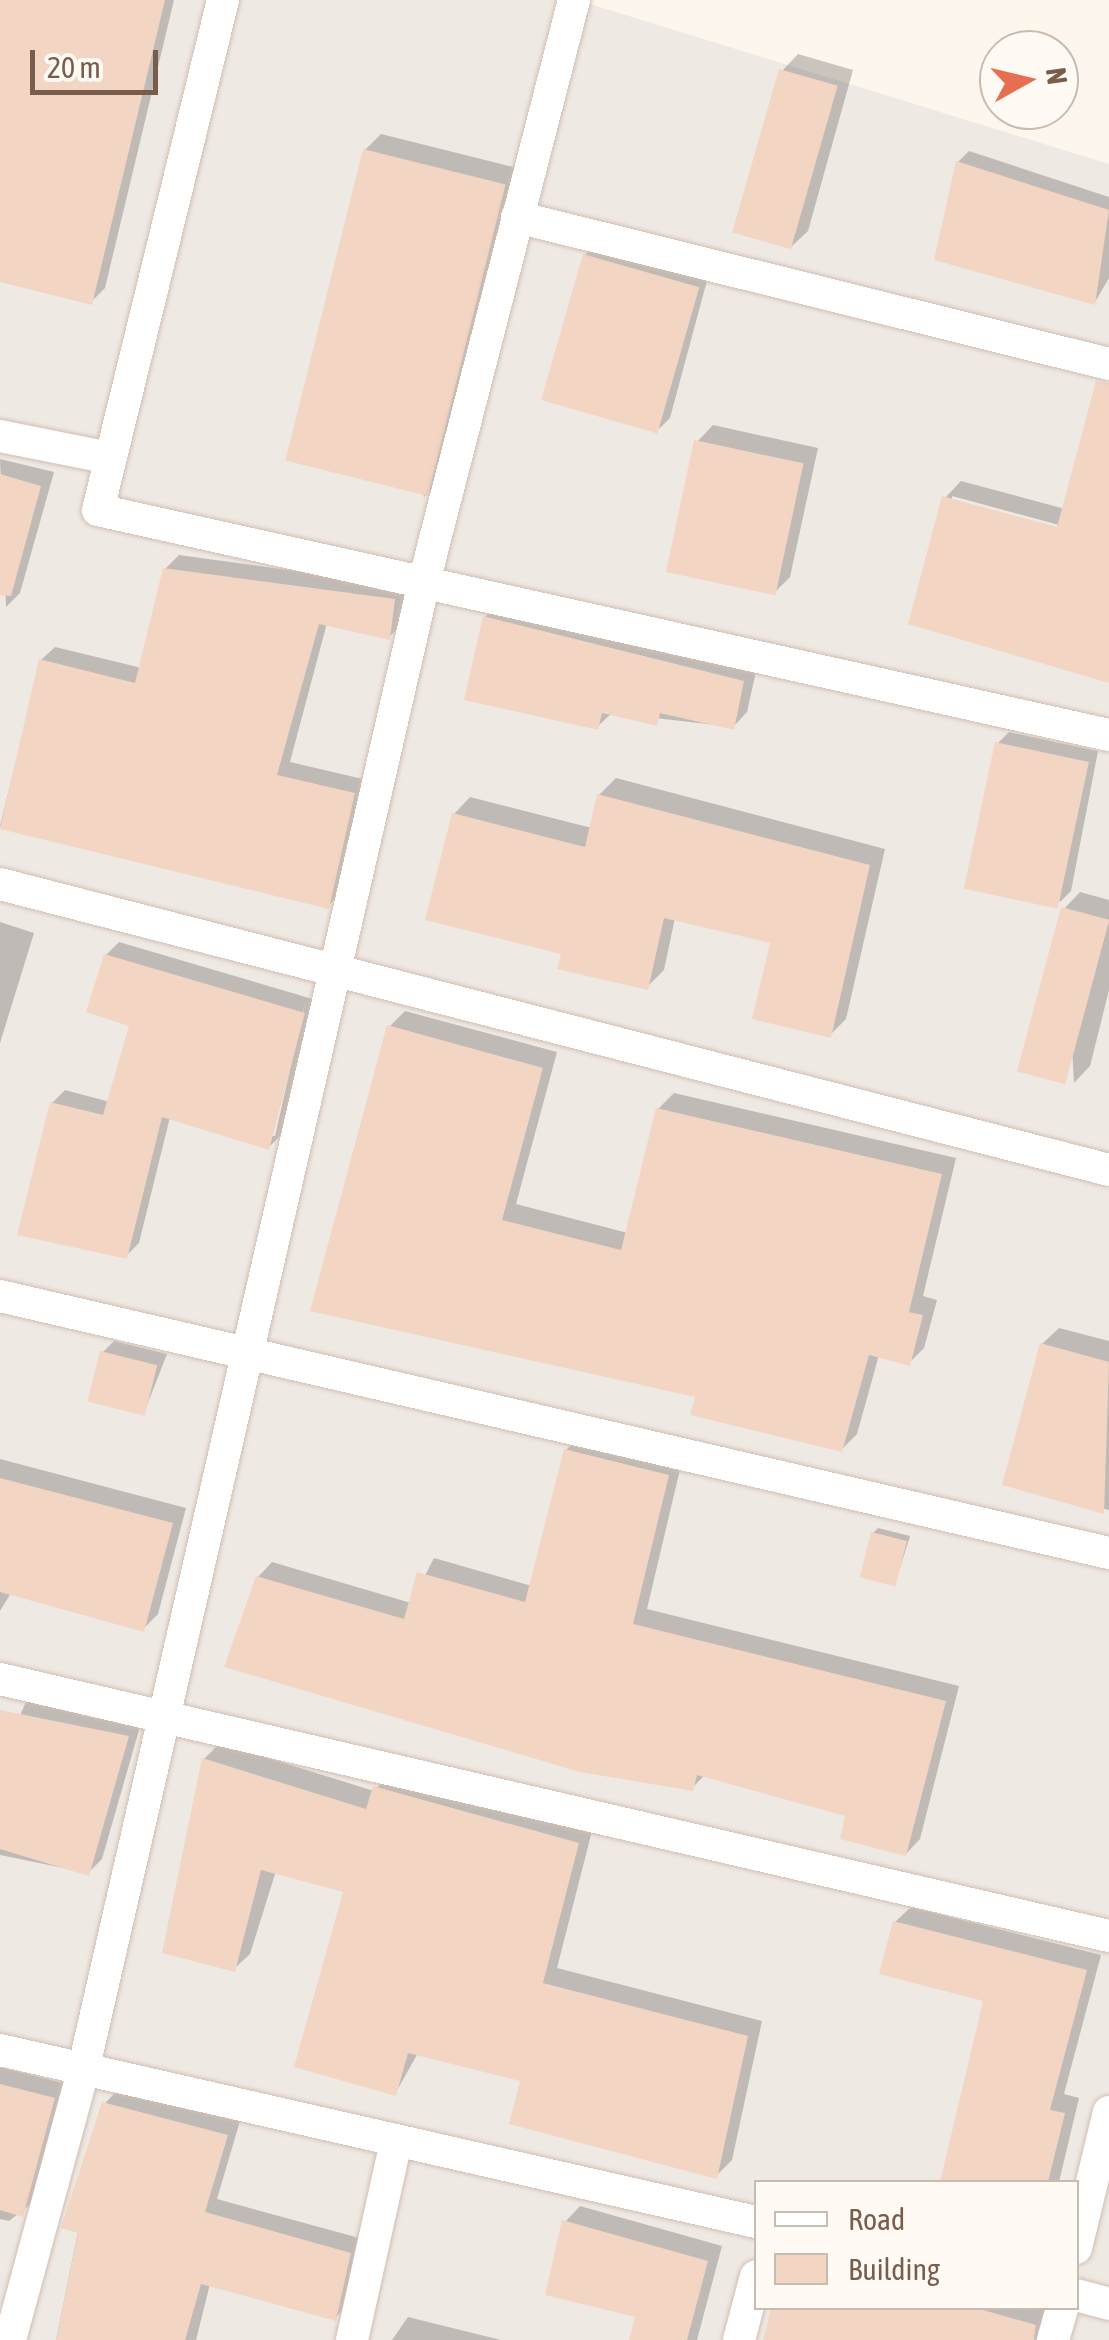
<!DOCTYPE html>
<html>
<head>
<meta charset="utf-8">
<style>
	body { margin:0 }
	#map { position:relative; width:1109px; height:2340px; overflow:hidden; background:#fdf6ec; font-family:"Asap Condensed",sans-serif }
	div>[style] { position:absolute }
	[style*='--x'] { left:calc(var(--x)*1px); top:calc(var(--y)*1px); width:calc(var(--w)*1px); rotate:calc(var(--a)*1deg) }
	.industrial>* { inset:0; background:#efe9e4 }
	.shadow>* { inset:0; background:#0003 }
	.building>* { inset:0; background:#f3d5c3; transform-origin:0 0 }
	.roads { filter:drop-shadow(0 0 2px #d1beb0) drop-shadow(0 0 2px #d1beb0) }
	.minor>* { height:32px; margin:-16px; padding:0 16px; transform-origin:16px; border-radius:16px; background:#fff }
	span { translate:-50% -50%; white-space:nowrap; text-align:center; line-height:1.15; -webkit-text-stroke:9px #fffaf3; paint-order:stroke }
	.legend { position:absolute; left:754px; top:2180px; width:325px; height:130px; box-sizing:border-box; background:#fffaf3; border:2px solid #cabbb1; margin:0; padding:12px 18px; list-style:none; font-size:30px; color:#7a5c4d }
	.legend li { display:flex; align-items:center; gap:20px; height:50px }
	.legend b { width:50px; border:2px solid #cabbb1 }
	.north { position:absolute; left:979px; top:30px; width:100px; height:100px; box-sizing:border-box; background:#fffaf3; border:2px solid #cabbb1; border-radius:50%; rotate:82deg; font-size:28px; font-weight:700; line-height:40px; text-align:center; color:#7a5c4d }
	.north::after { content:''; display:block; margin:auto; width:35px; height:45px; background:#e76f51; clip-path:polygon(50% 0,100% 100%,50% 72%,0 100%) }
	.scale { position:absolute; left:30px; top:50px; width:128px; height:45px; box-sizing:border-box; border:5px solid #7a5c4d; border-top:0; padding-left:12px; font-size:30px; line-height:35px; white-space:nowrap; color:#7a5c4d; -webkit-text-stroke:8px #fffaf3; paint-order:stroke }
</style>
</head>
<body>
<div id="map">
	<div class="industrial">
		<div style="clip-path:polygon(evenodd,0 0,577px 0,1109px 164px,1109px 2340px,0 2340px,0 0,756px 2182px,1076px 2182px,1076px 2308px,756px 2308px,756px 2182px)"></div>
	</div>
	<div class="shadow">
		<div style="clip-path:polygon(0 0,174px 0,105px 288px,91px 302px,0 279px)"></div>
		<div style="clip-path:polygon(798px 54px,853px 70px,808px 231px,791px 247px,782px 71px)"></div>
		<div style="clip-path:polygon(381px 134px,521px 169px,440px 480px,424px 497px,365px 150px)"></div>
		<div style="clip-path:polygon(969px 151px,1109px 197px,1109px 278px,1095px 302px,958px 162px)"></div>
		<div style="clip-path:polygon(596px 244px,708px 277px,670px 418px,659px 429px,585px 255px)"></div>
		<div style="clip-path:polygon(evenodd,1109px 386px,1109px 679px,945px 498px,961px 481px,1065px 509px,1109px 386px,952px 496px,1070px 528px,1069px 533px,952px 502px,952px 496px)"></div>
		<div style="clip-path:polygon(713px 425px,818px 448px,790px 577px,774px 593px,697px 442px)"></div>
		<div style="clip-path:polygon(0 459px,54px 472px,20px 593px,6px 607px)"></div>
		<div style="clip-path:polygon(179px 555px,408px 586px,403px 624px,389px 637px,327px 623px,290px 762px,367px 780px,342px 892px,328px 906px,0 826px,41px 660px,55px 647px,142px 668px,165px 569px)"></div>
		<div style="clip-path:polygon(499px 603px,757px 667px,747px 712px,733px 727px,612px 713px,597px 727px,485px 617px)"></div>
		<div style="clip-path:polygon(1009px 732px,1098px 751px,1071px 891px,1060px 902px,998px 743px)"></div>
		<div style="clip-path:polygon(616px 778px,885px 849px,846px 1019px,830px 1035px,773px 941px,675px 918px,664px 970px,647px 987px,564px 952px,454px 814px,470px 797px,592px 828px,599px 795px)"></div>
		<div style="clip-path:polygon(1080px 892px,1109px 900px,1109px 990px,1090px 1066px,1074px 1083px,1064px 909px)"></div>
		<div style="clip-path:polygon(0 922px,34px 933px,0 1043px)"></div>
		<div style="clip-path:polygon(evenodd,119px 942px,316px 1000px,281px 1135px,268px 1148px,170px 1117px,139px 1243px,126px 1256px,52px 1103px,65px 1090px,110px 1102px,132px 1024px,106px 955px,119px 942px,306px 1000px,275px 1136px,270px 1136px,306px 1000px)"></div>
		<div style="clip-path:polygon(405px 1011px,557px 1052px,516px 1204px,628px 1233px,658px 1109px,674px 1093px,956px 1158px,923px 1296px,937px 1300px,924px 1348px,909px 1363px,879px 1355px,857px 1434px,842px 1449px,698px 1395px,313px 1309px,390px 1026px)"></div>
		<div style="clip-path:polygon(1059px 1328px,1109px 1341px,1109px 1510px,1005px 1484px,1042px 1344px)"></div>
		<div style="clip-path:polygon(114px 1341px,167px 1354px,144px 1413px,103px 1352px)"></div>
		<div style="clip-path:polygon(581px 1436px,682px 1461px,647px 1609px,959px 1686px,920px 1839px,906px 1854px,848px 1815px,705px 1775px,692px 1788px,227px 1665px,258px 1577px,272px 1562px,411px 1603px,434px 1558px,532px 1586px,566px 1450px)"></div>
		<div style="clip-path:polygon(0 1459px,186px 1508px,158px 1614px,143px 1629px,11px 1593px,0 1611px)"></div>
		<div style="clip-path:polygon(878px 1528px,910px 1536px,895px 1584px,873px 1533px)"></div>
		<div style="clip-path:polygon(27px 1700px,141px 1723px,102px 1859px,88px 1873px,0 1855px,0 1759px)"></div>
		<div style="clip-path:polygon(220px 1743px,374px 1791px,391px 1772px,593px 1827px,557px 1968px,762px 2021px,732px 2160px,716px 2176px,523px 2080px,418px 2053px,395px 2094px,346px 1890px,276px 1871px,250px 1954px,234px 1969px,204px 1759px)"></div>
		<div style="clip-path:polygon(911px 1907px,1101px 1955px,1064px 2094px,1079px 2098px,1059px 2182px,943px 2182px,986px 1999px,895px 1922px)"></div>
		<div style="clip-path:polygon(0 2067px,67px 2084px,36px 2200px,9px 2221px,0 2219px)"></div>
		<div style="clip-path:polygon(118px 2090px,240px 2121px,217px 2199px,363px 2239px,349px 2304px,335px 2318px,210px 2284px,196px 2340px,56px 2340px,104px 2104px)"></div>
		<div style="clip-path:polygon(580px 2206px,722px 2246px,697px 2340px,632px 2340px,638px 2315px,565px 2222px)"></div>
		<div style="clip-path:polygon(773px 2308px,1041px 2308px,1045px 2309px,1036px 2340px,765px 2340px)"></div>
		<div style="clip-path:polygon(408px 2317px,501px 2340px,392px 2340px)"></div>
	</div>
	<div class="building">
		<div style="clip-path:polygon(0 0,165px 0,92px 305px,0 282px)"></div>
		<div style="left:779px;top:69px;width:61px;height:170px;rotate:16deg"></div>
		<div style="left:363px;top:149px;width:147px;height:321px;rotate:14deg"></div>
		<div style="clip-path:polygon(956px 161px,1109px 210px,1095px 305px,934px 260px)"></div>
		<div style="left:583px;top:254px;width:121px;height:152px;rotate:16deg"></div>
		<div style="clip-path:polygon(1096px 381px,1109px 383px,1109px 683px,908px 624px,942px 496px,1057px 527px)"></div>
		<div style="left:694px;top:440px;width:112px;height:135px;rotate:12deg"></div>
		<div style="clip-path:polygon(0 474px,41px 486px,11px 596px,0 595px)"></div>
		<div style="clip-path:polygon(163px 568px,395px 599px,390px 640px,319px 624px,277px 775px,355px 793px,329px 909px,0 829px,39px 659px,135px 683px)"></div>
		<div style="clip-path:polygon(483px 616px,744px 681px,734px 730px,660px 713px,657px 726px,602px 713px,598px 730px,464px 700px)"></div>
		<div style="left:995px;top:742px;width:96px;height:150px;rotate:12deg"></div>
		<div style="clip-path:polygon(597px 794px,870px 865px,831px 1038px,752px 1019px,770px 943px,664px 918px,648px 990px,557px 969px,561px 954px,425px 920px,452px 813px,585px 847px)"></div>
		<div style="left:1061px;top:907px;width:50px;height:170px;rotate:15deg"></div>
		<div style="clip-path:polygon(104px 954px,305px 1013px,269px 1150px,162px 1117px,127px 1259px,17px 1235px,50px 1102px,103px 1115px,129px 1026px,86px 1012px)"></div>
		<div style="clip-path:polygon(387px 1025px,543px 1068px,502px 1220px,621px 1250px,656px 1108px,942px 1174px,909px 1312px,923px 1315px,910px 1366px,869px 1355px,842px 1452px,690px 1415px,695px 1397px,310px 1311px)"></div>
		<div style="clip-path:polygon(1040px 1343px,1109px 1362px,1104px 1514px,1002px 1485px)"></div>
		<div style="left:100px;top:1351px;width:59px;height:52px;rotate:14deg"></div>
		<div style="clip-path:polygon(564px 1449px,669px 1475px,633px 1624px,946px 1701px,906px 1856px,840px 1839px,845px 1816px,697px 1775px,693px 1791px,580px 1772px,224px 1667px,256px 1576px,404px 1619px,417px 1572px,525px 1602px)"></div>
		<div style="clip-path:polygon(0 1478px,173px 1523px,144px 1632px,0 1592px)"></div>
		<div style="left:871px;top:1532px;width:37px;height:47px;rotate:14deg"></div>
		<div style="clip-path:polygon(0 1710px,129px 1736px,89px 1876px,0 1849px)"></div>
		<div style="clip-path:polygon(202px 1758px,366px 1809px,373px 1786px,579px 1843px,543px 1983px,748px 2036px,717px 2179px,509px 2124px,520px 2081px,408px 2053px,396px 2096px,294px 2067px,343px 1892px,261px 1870px,235px 1972px,162px 1953px)"></div>
		<div style="clip-path:polygon(893px 1921px,1087px 1970px,1050px 2110px,1065px 2113px,1048px 2182px,940px 2182px,983px 2001px,879px 1974px)"></div>
		<div style="clip-path:polygon(0 2084px,55px 2098px,23px 2217px,0 2210px)"></div>
		<div style="clip-path:polygon(102px 2102px,228px 2135px,205px 2212px,351px 2253px,336px 2321px,201px 2284px,185px 2340px,56px 2340px,78px 2233px,61px 2228px)"></div>
		<div style="clip-path:polygon(562px 2220px,708px 2261px,687px 2340px,629px 2340px,635px 2317px,545px 2295px)"></div>
		<div style="clip-path:polygon(771px 2308px,976px 2308px,1036px 2325px,1034px 2340px,763px 2340px)"></div>
	</div>
	<div class="roads">
		<div class="minor">
			<div style="--x:223;--y:0;--w:525;--a:103.77"></div>
			<div style="--x:98;--y:510;--w:1036;--a:12.55"></div>
			<div style="--x:517;--y:217;--w:610;--a:13.95"></div>
			<div style="--x:0;--y:436;--w:112;--a:11.3"></div>
			<div style="--x:0;--y:884;--w:1145;--a:14.46"></div>
			<div style="--x:0;--y:1296;--w:1138;--a:13.05"></div>
			<div style="--x:0;--y:1679;--w:1138;--a:13.05"></div>
			<div style="--x:0;--y:2050;--w:775;--a:12.82"></div>
			<div style="--x:1076;--y:2248;--w:140;--a:-76.4"></div>
			<div style="--x:1076;--y:2295;--w:34;--a:15"></div>
			<div style="--x:10;--y:2340;--w:279;--a:-74.8"></div>
			<div style="--x:83;--y:2071;--w:1528;--a:-77.1"></div>
			<div style="--x:424;--y:582;--w:601;--a:-75.55"></div>
			<div style="--x:352;--y:2340;--w:203;--a:-77.5"></div>
			<div style="--x:739;--y:2340;--w:66;--a:-75.1"></div>
			<div style="--x:1053;--y:2340;--w:33;--a:-74"></div>
		</div>
	</div>
	<ul class="legend">
	<li><b style="height:12px;background:#fff"></b>Road</li>
	<li><b style="height:28px;background:#f3d5c3"></b>Building</li>
	</ul>
	<div class="north">N</div>
	<div class="scale">20 m</div>
</div>
</body>
</html>
